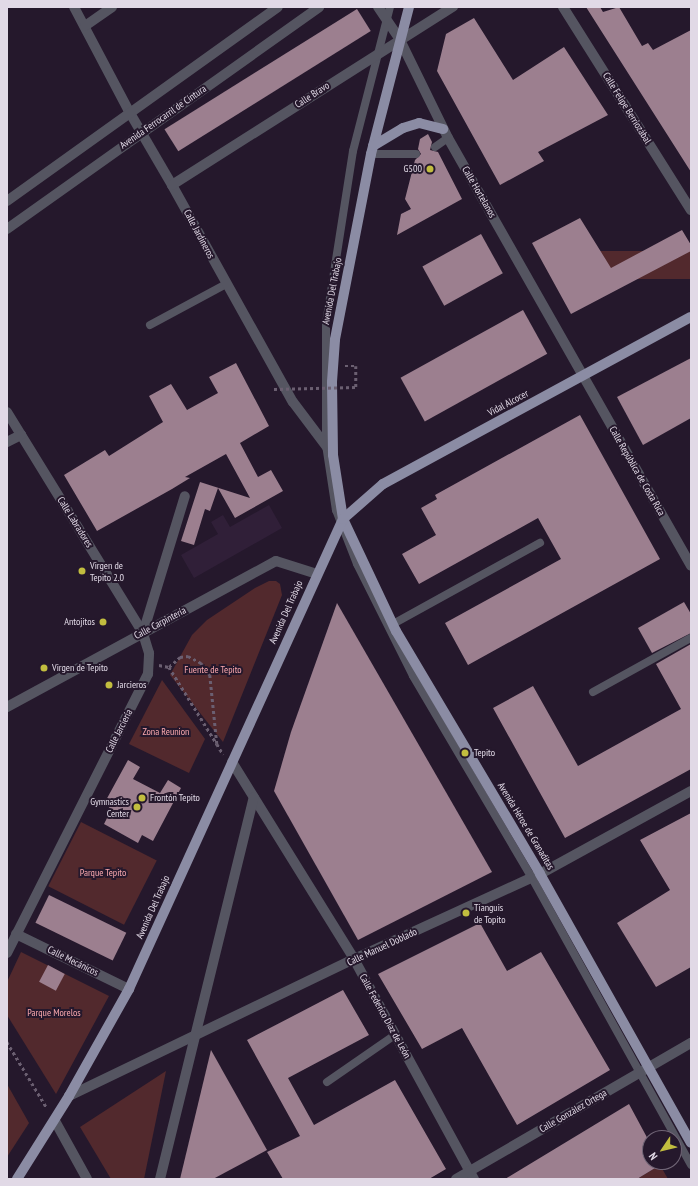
<!DOCTYPE html>
<html>
<head>
<meta charset="utf-8">
<style>
	body { margin:0 }
	#map { position:relative; width:698px; height:1186px; overflow:hidden; background:#25182c; font-family:"PT Sans Narrow",sans-serif }
	div>[style] { position:absolute }
	[style*='--x'] { left:calc(var(--x)*1px); top:calc(var(--y)*1px); width:calc(var(--w)*1px); rotate:calc(var(--a)*1deg) }
	.built>* { inset:0; background:#301f38 }
	.green>* { inset:0; background:#52292d; transform-origin:0 0 }
	.building>* { inset:0; background:#9c7f8f; transform-origin:0 0 }
	.path>* { height:2.5px; margin-top:-1.25px; transform-origin:0; background:repeating-linear-gradient(90deg,#6b5f71 0 3px,transparent 0 6px) }
	.service>* { height:8px; margin:-4px; padding:0 4px; transform-origin:4px; border-radius:4px; background:#555561 }
	.minor>* { height:10px; margin:-5px; padding:0 5px; transform-origin:5px; border-radius:5px; background:#555561 }
	.tertiary>* { height:10px; margin:-5px; padding:0 5px; transform-origin:5px; border-radius:5px; background:#555561 }
	.primary>* { height:10px; margin:-5px; padding:0 5px; transform-origin:5px; border-radius:5px; background:#8b8ca4 }
	.path-bridge>* { height:2.5px; margin-top:-1.25px; transform-origin:0; background:repeating-linear-gradient(90deg,#6b5f71 0 3px,transparent 0 6px) }
	.dots>* { width:11px; height:11px; translate:-50% -50%; box-sizing:border-box; border:2px solid #25182c; border-radius:50% }
	span { translate:-50% -50%; white-space:nowrap; text-align:center; line-height:1.15; -webkit-text-stroke:4px #25182c; paint-order:stroke }
	.street-label { font-size:10px; color:#e1d9e6 }
	.poi-label { font-size:10px; color:#e1d9e6 }
	.right { translate:-100% -50%; text-align:right }
	.left { translate:0 -50%; text-align:left }
	.park-label { font-size:10px; color:#faa8ae }
	.frame { position:absolute; inset:0; border:8px solid #e1d9e6; pointer-events:none }
	.north { position:absolute; left:642px; top:1130px; width:40px; height:40px; box-sizing:border-box; background:#25182c; border:1px solid #706576; border-radius:50%; rotate:235deg; font-size:11px; font-weight:700; line-height:16px; text-align:center; color:#e1d9e6 }
	.north::after { content:''; display:block; margin:auto; width:14px; height:18px; background:#c2bd3f; clip-path:polygon(50% 0,100% 100%,50% 72%,0 100%) }
</style>
</head>
<body>
<div id="map">
	<div class="built">
		<div style="clip-path:polygon(269px 505px,282px 528px,194px 578px,181px 555px,218px 534px,211px 522px,223px 515px,230px 527px)"></div>
	</div>
	<div class="green">
		<div style="left:691px;top:251px;width:28px;height:136px;rotate:90deg"></div>
		<div style="clip-path:polygon(269px 581px,276px 581px,280px 584px,282px 595px,223px 742px,170px 675px,192px 635px,207px 620px,255px 588px)"></div>
		<div style="clip-path:polygon(162px 680px,205px 739px,189px 773px,129px 744px)"></div>
		<div style="left:81px;top:822px;width:85px;height:72px;rotate:27deg"></div>
		<div style="clip-path:polygon(21px 952px,109px 996px,56px 1094px,7px 1015px,7px 982px)"></div>
		<div style="clip-path:polygon(166px 1071px,144px 1179px,111px 1179px,80px 1127px)"></div>
		<div style="clip-path:polygon(7px 1084px,29px 1123px,7px 1157px)"></div>
		<div style="clip-path:polygon(660px 1165px,668px 1179px,637px 1179px)"></div>
	</div>
	<div class="building">
		<div style="clip-path:polygon(586px 7px,600px 7px,603px 12px,619px 7px,642px 46px,648px 43px,653px 50px,691px 30px,691px 172px)"></div>
		<div style="left:357px;top:9px;width:26px;height:227px;rotate:58deg"></div>
		<div style="clip-path:polygon(474px 18px,513px 80px,564px 47px,608px 115px,538px 152px,544px 161px,500px 185px,437px 71px,446px 34px)"></div>
		<div style="clip-path:polygon(428px 134px,432px 142px,430px 150px,438px 152px,462px 199px,397px 235px,401px 214px,411px 209px,405px 199px,415px 160px,421px 154px,418px 149px,420px 139px)"></div>
		<div style="clip-path:polygon(580px 218px,611px 268px,682px 230px,691px 245px,691px 251px,571px 314px,532px 243px)"></div>
		<div style="left:481px;top:234px;width:45px;height:67px;rotate:61deg"></div>
		<div style="left:523px;top:310px;width:50px;height:140px;rotate:61deg"></div>
		<div style="clip-path:polygon(691px 358px,691px 418px,643px 445px,617px 397px)"></div>
		<div style="clip-path:polygon(236px 363px,269px 426px,240px 443px,258px 477px,271px 470px,283px 491px,235px 518px,218px 488px,210px 511px,205px 509px,194px 545px,181px 541px,200px 482px,250px 498px,226px 454px,185px 477px,190px 478px,172px 489px,97px 531px,64px 475px,105px 450px,109px 456px,163px 422px,149px 396px,171px 384px,187px 410px,218px 393px,209px 377px)"></div>
		<div style="clip-path:polygon(580px 415px,660px 559px,468px 665px,445px 623px,561px 559px,538px 518px,419px 584px,402px 554px,436px 535px,421px 508px,437px 499px,435px 495px)"></div>
		<div style="clip-path:polygon(684px 602px,691px 614px,691px 633px,652px 653px,638px 628px)"></div>
		<div style="clip-path:polygon(337px 603px,492px 872px,358px 940px,274px 791px,291px 732px)"></div>
		<div style="clip-path:polygon(691px 644px,691px 769px,565px 838px,493px 708px,533px 686px,578px 766px,681px 709px,656px 664px)"></div>
		<div style="clip-path:polygon(128px 760px,140px 767px,133px 779px,160px 793px,168px 780px,181px 788px,153px 841px,142px 835px,138px 843px,104px 824px,111px 810px,105px 802px)"></div>
		<div style="clip-path:polygon(691px 813px,691px 967px,656px 987px,617px 923px,670px 890px,640px 840px)"></div>
		<div style="left:49px;top:895px;width:86px;height:31px;rotate:26deg"></div>
		<div style="clip-path:polygon(480px 923px,507px 971px,541px 952px,610px 1070px,517px 1125px,462px 1028px,422px 1049px,378px 974px)"></div>
		<div style="left:48px;top:965px;width:19px;height:19px;rotate:28deg"></div>
		<div style="clip-path:polygon(343px 990px,369px 1035px,288px 1078px,314px 1125px,395px 1080px,446px 1169px,429px 1179px,283px 1179px,267px 1152px,300px 1136px,247px 1040px)"></div>
		<div style="clip-path:polygon(211px 1050px,267px 1150px,213px 1179px,180px 1179px)"></div>
		<div style="clip-path:polygon(629px 1104px,650px 1143px,650px 1162px,665px 1162px,637px 1179px,505px 1179px)"></div>
	</div>
	<div class="path">
		<div style="--x:345;--y:366;--w:11;--a:0"></div>
		<div style="--x:356;--y:366;--w:21;--a:90"></div>
		<div style="--x:159;--y:665;--w:10;--a:11"></div>
		<div style="--x:169;--y:667;--w:15;--a:-42"></div>
		<div style="--x:180;--y:657;--w:8;--a:-7"></div>
		<div style="--x:188;--y:656;--w:15;--a:28"></div>
		<div style="--x:201;--y:663;--w:15;--a:53"></div>
		<div style="--x:210;--y:675;--w:69;--a:84.2"></div>
		<div style="--x:217;--y:744;--w:12;--a:59"></div>
		<div style="--x:169;--y:667;--w:91;--a:58.1"></div>
		<div style="--x:7;--y:1042;--w:77;--a:58.8"></div>
	</div>
	<div class="service">
		<div style="--x:390;--y:7;--w:149;--a:104.4"></div>
		<div style="--x:353;--y:151;--w:174;--a:98.9"></div>
		<div style="--x:326;--y:323;--w:122;--a:90"></div>
		<div style="--x:326;--y:445;--w:66;--a:81.3"></div>
		<div style="--x:336;--y:510;--w:58;--a:68.7"></div>
		<div style="--x:357;--y:564;--w:125;--a:63.4"></div>
		<div style="--x:413;--y:676;--w:234;--a:59.5"></div>
		<div style="--x:532;--y:878;--w:328;--a:61"></div>
		<div style="--x:435;--y:147;--w:16;--a:-35"></div>
		<div style="--x:371;--y:154;--w:45;--a:0"></div>
		<div style="--x:150;--y:325;--w:86;--a:-28.3"></div>
		<div style="--x:393;--y:624;--w:168;--a:-28.9"></div>
		<div style="--x:593;--y:692;--w:112;--a:-28.9"></div>
		<div style="--x:327;--y:1082;--w:83;--a:-34.7"></div>
	</div>
	<div class="minor">
		<div style="--x:74;--y:7;--w:120;--a:62.2"></div>
		<div style="--x:130;--y:113;--w:83;--a:59.7"></div>
		<div style="--x:172;--y:185;--w:248;--a:60.9"></div>
		<div style="--x:293;--y:402;--w:66;--a:53"></div>
		<div style="--x:378;--y:7;--w:40;--a:56"></div>
		<div style="--x:400;--y:40;--w:109;--a:63.9"></div>
		<div style="--x:448;--y:138;--w:492;--a:60.4"></div>
		<div style="--x:563;--y:7;--w:240;--a:57.8"></div>
		<div style="--x:85;--y:26;--w:33;--a:-35"></div>
		<div style="--x:172;--y:185;--w:333;--a:-32.4"></div>
		<div style="--x:7;--y:412;--w:259;--a:58.4"></div>
		<div style="--x:7;--y:442;--w:16;--a:-27"></div>
		<div style="--x:7;--y:707;--w:306;--a:-28.5"></div>
		<div style="--x:276;--y:561;--w:43;--a:17.6"></div>
		<div style="--x:232;--y:762;--w:232;--a:58.2"></div>
		<div style="--x:354;--y:959;--w:251;--a:61.4"></div>
		<div style="--x:16;--y:934;--w:126;--a:26"></div>
		<div style="--x:7;--y:953;--w:313;--a:-63.2"></div>
		<div style="--x:148;--y:674;--w:21;--a:-87"></div>
		<div style="--x:149;--y:653;--w:21;--a:-107"></div>
		<div style="--x:143;--y:633;--w:143;--a:-73"></div>
		<div style="--x:69;--y:1096;--w:316;--a:-25.7"></div>
		<div style="--x:354;--y:959;--w:205;--a:-24.6"></div>
		<div style="--x:540;--y:874;--w:172;--a:-28.8"></div>
		<div style="--x:55;--y:1121;--w:66;--a:61.1"></div>
		<div style="--x:160;--y:1179;--w:393;--a:-76.2"></div>
		<div style="--x:456;--y:1179;--w:272;--a:-30.1"></div>
	</div>
	<div class="tertiary">
		<div style="--x:7;--y:201;--w:333;--a:-35.6"></div>
		<div style="--x:7;--y:229;--w:383;--a:-35.4"></div>
	</div>
	<div class="primary">
		<div style="--x:409;--y:7;--w:152;--a:104.5"></div>
		<div style="--x:371;--y:154;--w:189;--a:101"></div>
		<div style="--x:335;--y:340;--w:42;--a:94.1"></div>
		<div style="--x:332;--y:382;--w:73;--a:89.2"></div>
		<div style="--x:333;--y:455;--w:65;--a:81.1"></div>
		<div style="--x:343;--y:519;--w:124;--a:64.7"></div>
		<div style="--x:396;--y:631;--w:282;--a:59.3"></div>
		<div style="--x:540;--y:874;--w:308;--a:60.7"></div>
		<div style="--x:373;--y:146;--w:35;--a:-31"></div>
		<div style="--x:403;--y:128;--w:17;--a:-17"></div>
		<div style="--x:419;--y:123;--w:25;--a:14"></div>
		<div style="--x:17;--y:1179;--w:98;--a:-57.9"></div>
		<div style="--x:69;--y:1096;--w:123;--a:-60.7"></div>
		<div style="--x:129;--y:989;--w:516;--a:-65.52"></div>
		<div style="--x:343;--y:519;--w:53;--a:-41.2"></div>
		<div style="--x:383;--y:484;--w:350;--a:-28.5"></div>
	</div>
	<div class="path-bridge">
		<div style="--x:274;--y:389;--w:82;--a:-1.4"></div>
	</div>
	<div class="dots">
		<div style="left:430px;top:169px;background:#c2bd3f"></div>
		<div style="left:82px;top:571px;background:#c2bd3f"></div>
		<div style="left:103px;top:622px;background:#c2bd3f"></div>
		<div style="left:44px;top:668px;background:#c2bd3f"></div>
		<div style="left:109px;top:685px;background:#c2bd3f"></div>
		<div style="left:465px;top:753px;background:#c2bd3f"></div>
		<div style="left:142px;top:798px;background:#c2bd3f"></div>
		<div style="left:137px;top:807px;background:#c2bd3f"></div>
		<div style="left:466px;top:913px;background:#c2bd3f"></div>
	</div>
	<div class="street-label">
		<span style="left:312px;top:95px;rotate:-33deg">Calle Bravo</span>
		<span style="left:627px;top:108px;rotate:58deg">Calle Felipe Berriozábal</span>
		<span style="left:163px;top:117px;rotate:-35deg">Avenida Ferrocarril de Cintura</span>
		<span style="left:479px;top:192px;rotate:60deg">Calle Hortelanos</span>
		<span style="left:199px;top:234px;rotate:62deg">Calle Jardineros</span>
		<span style="left:332px;top:291px;rotate:-79deg">Avenida Del Trabajo</span>
		<span style="left:508px;top:403px;rotate:-28deg">Vidal Alcocer</span>
		<span style="left:637px;top:471px;rotate:60deg">Calle República de Costa Rica</span>
		<span style="left:75px;top:522px;rotate:58deg">Calle Labradores</span>
		<span style="left:286px;top:612px;rotate:-66deg">Avenida Del Trabajo</span>
		<span style="left:160px;top:623px;rotate:-28deg">Calle Carpintería</span>
		<span style="left:119px;top:731px;rotate:-63deg">Calle Jarciería</span>
		<span style="left:526px;top:826px;rotate:59deg">Avenida Héroe de Granaditas</span>
		<span style="left:153px;top:907px;rotate:-66deg">Avenida Del Trabajo</span>
		<span style="left:382px;top:947px;rotate:-25deg">Calle Manuel Doblado</span>
		<span style="left:73px;top:961px;rotate:26deg">Calle Mecánicos</span>
		<span style="left:385px;top:1016px;rotate:61deg">Calle Federico Díaz de León</span>
		<span style="left:573px;top:1111px;rotate:-30deg">Calle González Ortega</span>
	</div>
	<div class="poi-label">
		<span class="right" style="left:422px;top:169px">G500</span>
		<span class="left" style="left:90px;top:571px">Virgen de<br>Tepito 2.0</span>
		<span class="right" style="left:95px;top:622px">Antojitos</span>
		<span class="left" style="left:52px;top:668px">Virgen de Tepito</span>
		<span class="left" style="left:117px;top:685px">Jarcieros</span>
		<span class="left" style="left:474px;top:753px">Tepito</span>
		<span class="left" style="left:150px;top:798px">Frontón Tepito</span>
		<span class="right" style="left:129px;top:807px">Gymnastics<br>Center</span>
		<span class="left" style="left:474px;top:913px">Tianguis<br>de Topito</span>
	</div>
	<div class="park-label">
		<span style="left:213px;top:670px">Fuente de Tepito</span>
		<span style="left:166px;top:732px">Zona Reunion</span>
		<span style="left:103px;top:873px">Parque Tepito</span>
		<span style="left:54px;top:1013px">Parque Morelos</span>
	</div>
	<div class="frame"></div>
	<div class="north">N</div>
</div>
</body>
</html>
